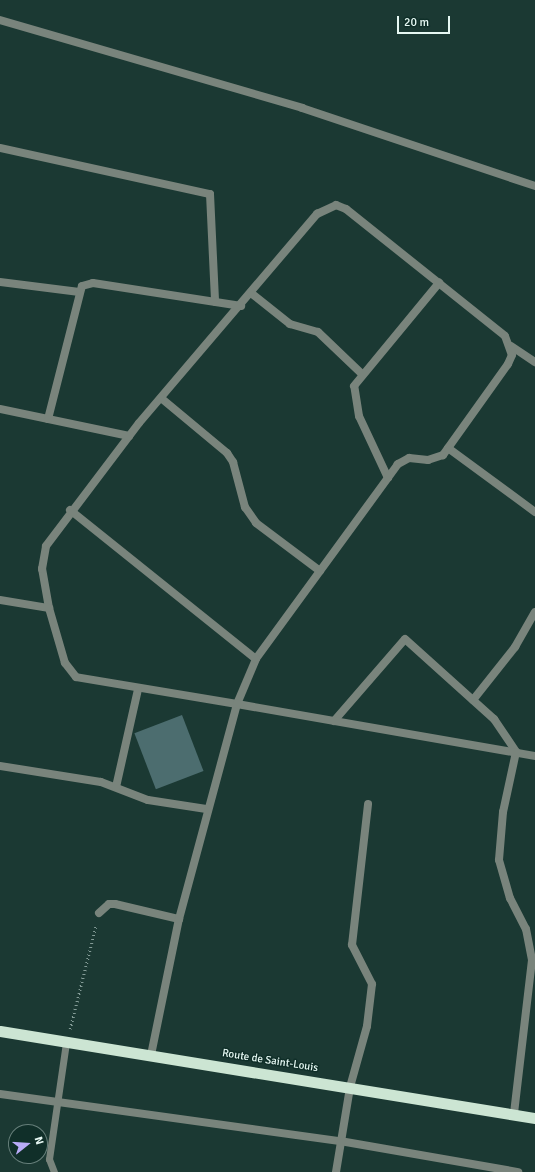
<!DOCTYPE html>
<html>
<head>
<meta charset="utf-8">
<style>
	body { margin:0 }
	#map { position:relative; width:535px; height:1172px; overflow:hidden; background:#1b3933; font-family:Signika,sans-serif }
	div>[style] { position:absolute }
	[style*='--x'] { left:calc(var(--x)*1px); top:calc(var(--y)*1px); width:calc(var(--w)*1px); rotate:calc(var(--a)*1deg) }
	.building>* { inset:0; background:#4c6d6f; transform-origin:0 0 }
	.path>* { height:2.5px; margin-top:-1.25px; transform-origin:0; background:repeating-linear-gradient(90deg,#839b96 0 1px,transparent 0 4px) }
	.service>* { height:7px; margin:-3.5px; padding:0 3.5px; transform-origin:3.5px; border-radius:3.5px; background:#79847c }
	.minor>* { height:8px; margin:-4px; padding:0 4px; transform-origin:4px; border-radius:4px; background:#79847c }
	.trunk>* { height:11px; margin:-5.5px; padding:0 5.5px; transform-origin:5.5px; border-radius:5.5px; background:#cce5d3 }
	span { translate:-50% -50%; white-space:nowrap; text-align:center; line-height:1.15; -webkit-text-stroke:3px #102f29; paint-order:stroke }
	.street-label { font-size:11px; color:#e6f8f3 }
	.north { position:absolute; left:8px; top:1124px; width:40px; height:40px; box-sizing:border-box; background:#102f29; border:1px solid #667f7a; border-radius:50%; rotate:73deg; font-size:11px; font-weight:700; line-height:16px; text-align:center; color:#e6f8f3 }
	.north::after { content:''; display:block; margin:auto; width:14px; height:18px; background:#b8abf7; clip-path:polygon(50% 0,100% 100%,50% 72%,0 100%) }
	.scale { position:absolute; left:397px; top:16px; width:53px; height:18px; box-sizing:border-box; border:2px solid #e6f8f3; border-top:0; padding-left:5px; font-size:12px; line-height:14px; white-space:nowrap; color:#e6f8f3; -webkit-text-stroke:3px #102f29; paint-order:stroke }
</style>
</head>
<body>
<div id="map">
	<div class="building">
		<div style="left:182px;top:715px;width:60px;height:51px;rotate:69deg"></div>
	</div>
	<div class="path">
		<div style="--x:70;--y:1029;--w:107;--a:-76"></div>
	</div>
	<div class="service">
		<div style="--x:54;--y:1172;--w:14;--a:-111"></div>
		<div style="--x:49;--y:1159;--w:118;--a:-81.7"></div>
	</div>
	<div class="minor">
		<div style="--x:0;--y:20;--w:315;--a:16.2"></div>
		<div style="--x:302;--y:108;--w:246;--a:18.5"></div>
		<div style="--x:0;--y:148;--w:215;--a:12.4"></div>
		<div style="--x:210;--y:194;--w:108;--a:87.3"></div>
		<div style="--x:336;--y:205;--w:11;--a:22"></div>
		<div style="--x:346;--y:209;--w:203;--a:38.6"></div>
		<div style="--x:505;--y:336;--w:20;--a:70"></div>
		<div style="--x:512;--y:355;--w:10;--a:114"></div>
		<div style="--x:508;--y:364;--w:112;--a:125.5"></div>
		<div style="--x:443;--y:455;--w:16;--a:162"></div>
		<div style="--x:428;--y:460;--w:19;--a:-174"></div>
		<div style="--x:409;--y:458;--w:13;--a:151"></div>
		<div style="--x:398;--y:464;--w:241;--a:126.1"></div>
		<div style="--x:256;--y:659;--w:49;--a:112.9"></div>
		<div style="--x:237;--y:704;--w:163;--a:-170.5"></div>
		<div style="--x:76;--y:677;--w:18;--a:-128"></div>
		<div style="--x:65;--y:663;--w:57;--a:-106.2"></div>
		<div style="--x:49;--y:608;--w:40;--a:-100"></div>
		<div style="--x:42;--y:569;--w:23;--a:-80"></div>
		<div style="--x:46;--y:546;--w:154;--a:-52.9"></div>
		<div style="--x:139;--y:423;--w:275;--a:-49.6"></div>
		<div style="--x:317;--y:214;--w:21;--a:-25"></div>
		<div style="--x:0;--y:282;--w:80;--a:7.2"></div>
		<div style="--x:251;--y:293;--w:50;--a:38.5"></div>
		<div style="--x:290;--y:324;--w:29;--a:16"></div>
		<div style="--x:318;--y:332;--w:61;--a:43.7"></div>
		<div style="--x:511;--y:346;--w:29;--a:34"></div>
		<div style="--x:161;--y:398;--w:86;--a:39.8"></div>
		<div style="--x:227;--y:453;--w:11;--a:56"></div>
		<div style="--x:233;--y:462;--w:47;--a:75.1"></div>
		<div style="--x:245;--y:507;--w:19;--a:55"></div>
		<div style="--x:256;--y:523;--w:80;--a:36.9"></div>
		<div style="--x:0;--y:409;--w:132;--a:11.8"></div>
		<div style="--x:48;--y:419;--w:137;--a:-75.7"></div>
		<div style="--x:82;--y:286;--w:11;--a:-15"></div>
		<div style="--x:93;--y:283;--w:150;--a:8.8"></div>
		<div style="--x:448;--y:448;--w:108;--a:36.3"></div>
		<div style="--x:388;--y:478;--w:68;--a:-115.1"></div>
		<div style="--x:359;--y:416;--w:30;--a:-99"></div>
		<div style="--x:354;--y:386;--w:134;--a:-50.5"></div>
		<div style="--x:70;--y:510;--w:238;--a:38.7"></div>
		<div style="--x:0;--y:600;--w:50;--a:9.3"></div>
		<div style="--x:473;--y:700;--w:68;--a:-51.6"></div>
		<div style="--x:515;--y:647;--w:40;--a:-60.3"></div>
		<div style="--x:334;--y:721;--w:108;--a:-49.1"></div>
		<div style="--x:405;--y:639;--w:120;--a:42"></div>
		<div style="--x:494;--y:719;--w:40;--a:56"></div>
		<div style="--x:516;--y:752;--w:61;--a:102.2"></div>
		<div style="--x:503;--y:812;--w:48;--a:94.8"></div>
		<div style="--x:499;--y:860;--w:40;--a:74"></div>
		<div style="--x:510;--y:898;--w:35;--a:63"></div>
		<div style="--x:526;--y:929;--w:32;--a:79"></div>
		<div style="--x:532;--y:960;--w:155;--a:96.7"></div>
		<div style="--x:0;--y:766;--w:102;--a:9"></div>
		<div style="--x:101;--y:782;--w:50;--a:21"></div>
		<div style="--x:148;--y:800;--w:59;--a:8.8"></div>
		<div style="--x:116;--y:787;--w:100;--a:-77.3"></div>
		<div style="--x:99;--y:913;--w:13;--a:-42"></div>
		<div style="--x:109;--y:904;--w:6;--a:0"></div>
		<div style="--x:115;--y:904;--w:66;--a:13.2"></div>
		<div style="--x:151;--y:1055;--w:139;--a:-78.4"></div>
		<div style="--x:179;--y:919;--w:223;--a:-74.9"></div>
		<div style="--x:237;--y:704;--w:303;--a:9.9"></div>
		<div style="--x:0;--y:1094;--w:343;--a:7.9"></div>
		<div style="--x:340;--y:1141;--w:181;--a:9.9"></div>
		<div style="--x:336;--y:1172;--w:86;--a:-80.6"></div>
		<div style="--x:350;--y:1087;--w:63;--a:-74.4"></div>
		<div style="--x:367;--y:1026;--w:42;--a:-83.2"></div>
		<div style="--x:372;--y:984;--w:44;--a:-117.1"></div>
		<div style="--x:352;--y:945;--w:142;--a:-83.5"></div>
	</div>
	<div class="trunk">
		<div style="--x:0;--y:1031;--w:542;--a:9.24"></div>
	</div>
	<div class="street-label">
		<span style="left:270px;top:1061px;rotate:9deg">Route de Saint-Louis</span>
	</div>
	<div class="north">N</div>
	<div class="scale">20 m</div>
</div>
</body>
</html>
